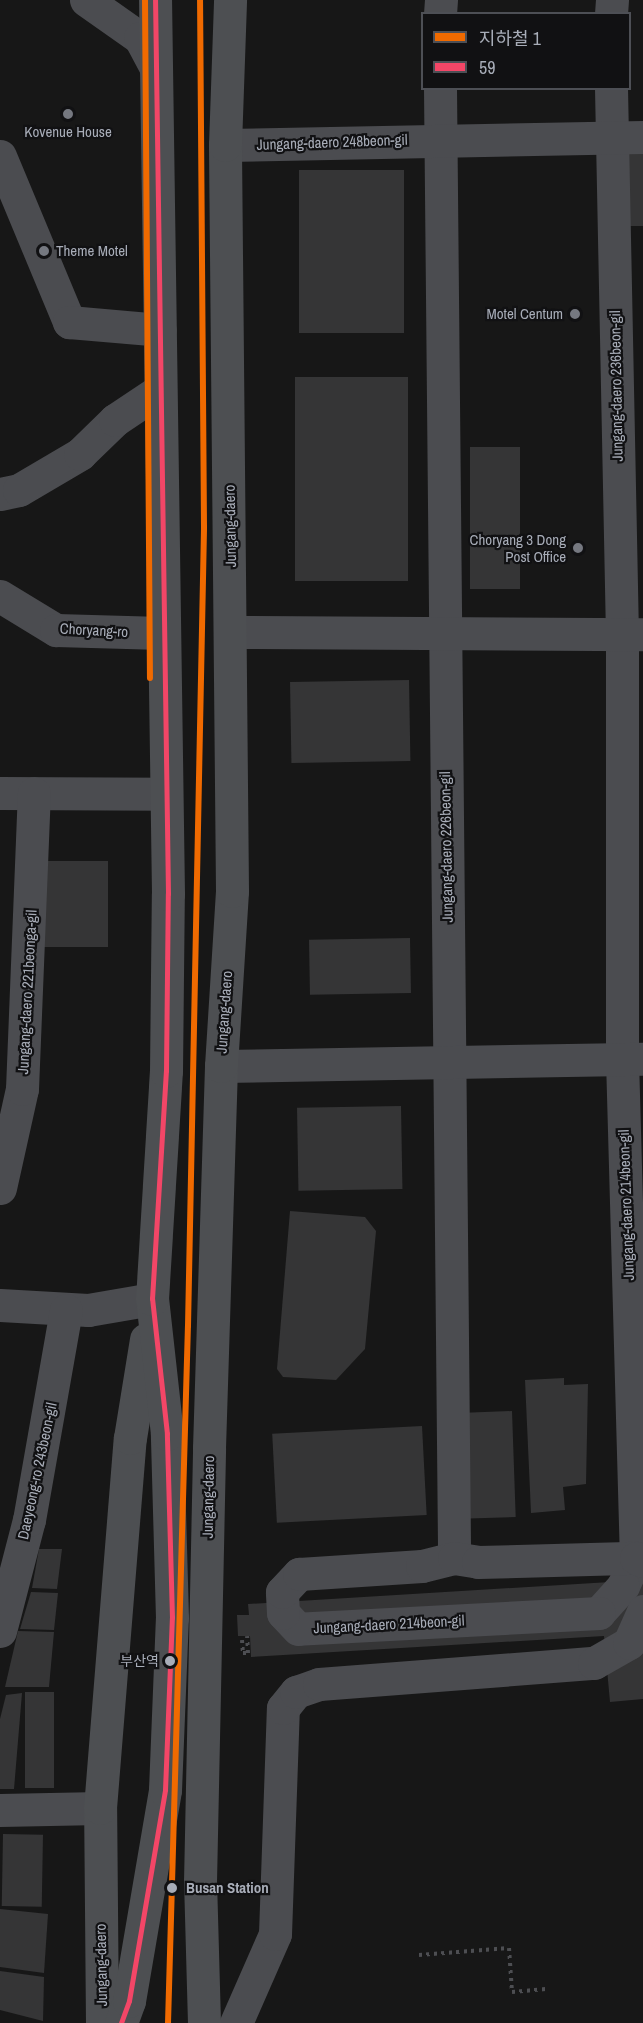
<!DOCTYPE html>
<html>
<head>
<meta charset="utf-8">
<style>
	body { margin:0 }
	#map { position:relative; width:643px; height:2023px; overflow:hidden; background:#171717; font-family:"Archivo Narrow","Noto Sans KR",sans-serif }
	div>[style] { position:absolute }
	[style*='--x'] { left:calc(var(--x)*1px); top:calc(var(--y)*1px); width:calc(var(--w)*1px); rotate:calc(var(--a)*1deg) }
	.building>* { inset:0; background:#353536; transform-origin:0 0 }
	.path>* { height:4px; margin-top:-2px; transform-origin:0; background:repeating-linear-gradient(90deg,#4d4e52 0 3px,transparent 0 7.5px) }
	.minor>* { height:33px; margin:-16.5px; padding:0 16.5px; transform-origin:16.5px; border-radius:16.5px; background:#4b4c50 }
	.major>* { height:33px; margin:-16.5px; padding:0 16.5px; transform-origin:16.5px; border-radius:16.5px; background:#4d4f52 }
	.bus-1>* { height:4.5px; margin:-2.25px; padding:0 2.25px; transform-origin:2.25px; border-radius:2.25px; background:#f34667 }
	.metro-1>* { height:6px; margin:-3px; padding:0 3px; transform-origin:3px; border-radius:3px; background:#f06a00 }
	.dots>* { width:16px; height:16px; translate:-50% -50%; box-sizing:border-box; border:3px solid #111113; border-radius:50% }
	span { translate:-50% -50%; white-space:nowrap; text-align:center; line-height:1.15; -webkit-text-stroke:4.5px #111113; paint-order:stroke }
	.bus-label { font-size:14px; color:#a8adb8 }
	.right { translate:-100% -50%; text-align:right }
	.poi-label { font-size:15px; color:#a8adb8 }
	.left { translate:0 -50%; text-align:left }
	.street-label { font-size:15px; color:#a8adb8 }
	.stop-label { font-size:15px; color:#a8adb8; font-weight:700 }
	.legend { position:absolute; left:421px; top:12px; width:210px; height:78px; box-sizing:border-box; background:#111113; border:2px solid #4d4f55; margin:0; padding:8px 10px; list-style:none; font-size:18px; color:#a8adb8 }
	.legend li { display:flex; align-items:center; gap:12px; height:30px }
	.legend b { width:30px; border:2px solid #4d4f55 }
</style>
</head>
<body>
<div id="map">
	<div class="building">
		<div style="left:629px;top:143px;width:14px;height:83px"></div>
		<div style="left:299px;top:170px;width:105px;height:163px"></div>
		<div style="left:295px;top:377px;width:113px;height:204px"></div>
		<div style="left:470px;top:447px;width:50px;height:142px"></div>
		<div style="left:409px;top:680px;width:81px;height:119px;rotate:89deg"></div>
		<div style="left:40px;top:861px;width:68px;height:86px"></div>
		<div style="left:410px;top:938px;width:55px;height:101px;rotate:89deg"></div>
		<div style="left:401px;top:1106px;width:83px;height:104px;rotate:89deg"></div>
		<div style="clip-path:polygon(290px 1211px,365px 1217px,376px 1231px,365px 1349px,336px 1380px,283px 1377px,277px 1369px)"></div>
		<div style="clip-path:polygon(564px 1378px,564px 1385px,588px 1384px,586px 1484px,563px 1487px,565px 1510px,531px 1513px,525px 1380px)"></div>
		<div style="left:512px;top:1411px;width:106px;height:47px;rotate:88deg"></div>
		<div style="left:422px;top:1426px;width:89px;height:150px;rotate:87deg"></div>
		<div style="clip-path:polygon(39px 1549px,62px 1549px,57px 1589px,32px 1588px)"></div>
		<div style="clip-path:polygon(643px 1580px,643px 1699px,610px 1702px,604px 1636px,251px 1657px,250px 1636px,238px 1636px,237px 1615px,249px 1615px,248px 1604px)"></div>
		<div style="clip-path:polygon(31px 1592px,58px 1593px,54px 1630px,20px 1629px)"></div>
		<div style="clip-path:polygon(18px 1631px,54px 1632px,49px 1687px,5px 1687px)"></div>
		<div style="left:25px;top:1692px;width:29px;height:96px"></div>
		<div style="clip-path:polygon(22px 1693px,14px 1789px,0 1789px,0 1719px,6px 1695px)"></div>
		<div style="left:3px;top:1834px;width:40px;height:72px;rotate:1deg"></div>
		<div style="clip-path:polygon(0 1909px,48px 1914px,44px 1973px,0 1967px)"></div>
		<div style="clip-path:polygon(0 1971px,44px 1977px,43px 2021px,0 2010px)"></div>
	</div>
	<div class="path">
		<div style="--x:242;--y:1640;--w:13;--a:86"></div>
		<div style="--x:243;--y:1653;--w:5;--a:0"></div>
		<div style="--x:248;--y:1653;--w:17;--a:-93"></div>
		<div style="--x:419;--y:1955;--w:90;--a:-4.4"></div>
		<div style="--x:509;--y:1948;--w:44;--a:86.1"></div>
		<div style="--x:512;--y:1992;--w:34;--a:-5"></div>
	</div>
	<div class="minor">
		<div style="--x:86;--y:0;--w:66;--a:35.1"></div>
		<div style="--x:140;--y:38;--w:32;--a:62"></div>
		<div style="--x:440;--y:14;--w:14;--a:-86"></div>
		<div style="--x:611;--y:14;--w:14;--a:-86"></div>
		<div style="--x:440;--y:88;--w:1470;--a:89.45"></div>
		<div style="--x:611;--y:88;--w:547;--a:88.85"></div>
		<div style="--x:622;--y:635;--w:424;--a:90"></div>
		<div style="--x:622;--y:1059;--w:499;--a:88.4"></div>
		<div style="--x:636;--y:1558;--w:31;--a:115"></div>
		<div style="--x:623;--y:1586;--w:36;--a:132"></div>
		<div style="--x:599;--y:1613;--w:301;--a:177"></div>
		<div style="--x:298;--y:1629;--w:22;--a:-133"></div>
		<div style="--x:283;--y:1613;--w:21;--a:-93"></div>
		<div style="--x:282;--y:1592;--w:25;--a:-47"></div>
		<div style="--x:299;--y:1574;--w:123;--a:-3.7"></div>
		<div style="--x:422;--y:1566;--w:33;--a:-14"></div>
		<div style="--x:454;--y:1558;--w:24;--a:9"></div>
		<div style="--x:478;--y:1562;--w:158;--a:-1.5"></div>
		<div style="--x:636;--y:1558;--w:8;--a:23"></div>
		<div style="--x:225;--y:145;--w:418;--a:-1.1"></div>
		<div style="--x:0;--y:156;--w:180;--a:67.4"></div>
		<div style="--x:69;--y:322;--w:91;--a:5"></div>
		<div style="--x:0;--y:494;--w:19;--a:-12"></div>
		<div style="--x:19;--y:490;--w:71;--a:-30.5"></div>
		<div style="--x:80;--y:454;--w:49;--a:-44.2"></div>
		<div style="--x:115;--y:420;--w:54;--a:-33.7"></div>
		<div style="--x:0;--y:596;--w:66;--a:31.3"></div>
		<div style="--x:56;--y:630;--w:106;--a:1.6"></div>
		<div style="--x:232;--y:632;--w:411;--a:0.3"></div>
		<div style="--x:0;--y:793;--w:166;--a:0.3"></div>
		<div style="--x:221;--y:1066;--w:422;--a:-1"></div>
		<div style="--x:0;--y:1188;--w:101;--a:-77.5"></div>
		<div style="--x:22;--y:1089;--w:296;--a:-87.7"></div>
		<div style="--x:0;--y:1305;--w:88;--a:3.3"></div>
		<div style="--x:88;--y:1310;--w:65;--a:-9.8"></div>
		<div style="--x:0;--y:1631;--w:115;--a:-75.4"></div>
		<div style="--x:29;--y:1520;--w:213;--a:-80"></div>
		<div style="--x:0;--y:1810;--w:100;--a:-1.1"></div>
		<div style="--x:236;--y:2023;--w:97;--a:-66.3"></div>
		<div style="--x:275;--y:1934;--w:226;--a:-88"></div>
		<div style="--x:283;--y:1708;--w:21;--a:-51"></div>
		<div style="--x:296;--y:1692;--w:24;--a:-19"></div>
		<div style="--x:319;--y:1684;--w:276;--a:-4.4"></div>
		<div style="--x:594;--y:1663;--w:40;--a:-29.7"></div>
		<div style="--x:629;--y:1643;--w:35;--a:-66"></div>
	</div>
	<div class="major">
		<div style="--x:102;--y:2023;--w:215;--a:-90.5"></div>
		<div style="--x:100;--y:1808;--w:371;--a:-85.4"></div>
		<div style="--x:130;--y:1438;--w:100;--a:-80.8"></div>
		<div style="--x:121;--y:2023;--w:23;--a:-70"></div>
		<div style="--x:129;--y:2001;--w:214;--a:-80.3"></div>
		<div style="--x:165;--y:1790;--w:172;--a:-87.7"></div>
		<div style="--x:172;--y:1618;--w:184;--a:-91.6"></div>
		<div style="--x:167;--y:1434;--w:136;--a:-96.3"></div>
		<div style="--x:152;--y:1299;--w:228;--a:-86.5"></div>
		<div style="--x:166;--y:1071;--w:177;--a:-89.4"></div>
		<div style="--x:168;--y:894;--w:894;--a:-90.83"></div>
		<div style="--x:204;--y:2023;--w:141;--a:-91.6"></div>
		<div style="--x:200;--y:1882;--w:434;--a:-88.8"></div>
		<div style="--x:209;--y:1448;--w:382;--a:-88.2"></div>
		<div style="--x:221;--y:1066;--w:175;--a:-86.4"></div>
		<div style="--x:232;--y:891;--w:746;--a:-90.54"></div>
		<div style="--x:225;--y:145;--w:145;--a:-88"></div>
	</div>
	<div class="bus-1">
		<div style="--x:121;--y:2023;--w:23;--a:-70"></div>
		<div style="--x:129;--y:2001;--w:214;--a:-80.3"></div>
		<div style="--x:165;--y:1790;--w:172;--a:-87.7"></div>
		<div style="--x:172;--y:1618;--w:184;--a:-91.6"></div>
		<div style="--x:167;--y:1434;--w:136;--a:-96.3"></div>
		<div style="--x:152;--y:1299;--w:228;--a:-86.5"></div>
		<div style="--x:166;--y:1071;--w:177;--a:-89.4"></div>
		<div style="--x:168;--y:894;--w:894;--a:-90.83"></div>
	</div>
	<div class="metro-1">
		<div style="--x:145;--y:0;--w:678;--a:89.58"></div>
		<div style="--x:168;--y:2023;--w:697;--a:-88.36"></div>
		<div style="--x:188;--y:1326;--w:799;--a:-88.85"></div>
		<div style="--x:204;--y:527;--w:527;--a:-90.43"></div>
	</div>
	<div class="dots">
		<div style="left:68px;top:114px;background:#757880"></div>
		<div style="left:44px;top:251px;background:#757880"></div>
		<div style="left:575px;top:314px;background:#757880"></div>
		<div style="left:578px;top:548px;background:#757880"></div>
		<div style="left:170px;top:1661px;background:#a8adb8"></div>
		<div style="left:172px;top:1888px;background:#a8adb8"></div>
	</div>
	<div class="bus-label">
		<span class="right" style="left:159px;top:1661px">부산역</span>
	</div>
	<div class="poi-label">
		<span style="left:68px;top:132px">Kovenue House</span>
		<span class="left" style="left:56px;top:251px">Theme Motel</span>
		<span class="right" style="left:563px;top:314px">Motel Centum</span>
		<span class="right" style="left:566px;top:548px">Choryang 3 Dong<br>Post Office</span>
	</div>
	<div class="street-label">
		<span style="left:332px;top:142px;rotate:-2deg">Jungang-daero 248beon-gil</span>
		<span style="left:616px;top:386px;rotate:-91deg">Jungang-daero 236beon-gil</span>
		<span style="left:230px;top:526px;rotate:-91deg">Jungang-daero</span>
		<span style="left:94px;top:630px;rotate:3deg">Choryang-ro</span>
		<span style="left:446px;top:847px;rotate:-91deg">Jungang-daero 226beon-gil</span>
		<span style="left:27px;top:992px;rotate:-87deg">Jungang-daero 221beonga-gil</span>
		<span style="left:224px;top:1012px;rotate:-86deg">Jungang-daero</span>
		<span style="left:626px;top:1205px;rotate:-92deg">Jungang-daero 214beon-gil</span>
		<span style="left:37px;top:1471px;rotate:-78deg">Daeyeong-ro 243beon-gil</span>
		<span style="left:208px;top:1497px;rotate:-89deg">Jungang-daero</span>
		<span style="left:389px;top:1624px;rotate:-3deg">Jungang-daero 214beon-gil</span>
		<span style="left:101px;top:1965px;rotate:-91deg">Jungang-daero</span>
	</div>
	<div class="stop-label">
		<span class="left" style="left:186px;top:1888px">Busan Station</span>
	</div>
	<ul class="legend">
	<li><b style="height:8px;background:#f06a00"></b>지하철 1</li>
	<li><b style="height:8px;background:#f34667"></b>59</li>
	</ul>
</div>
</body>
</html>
